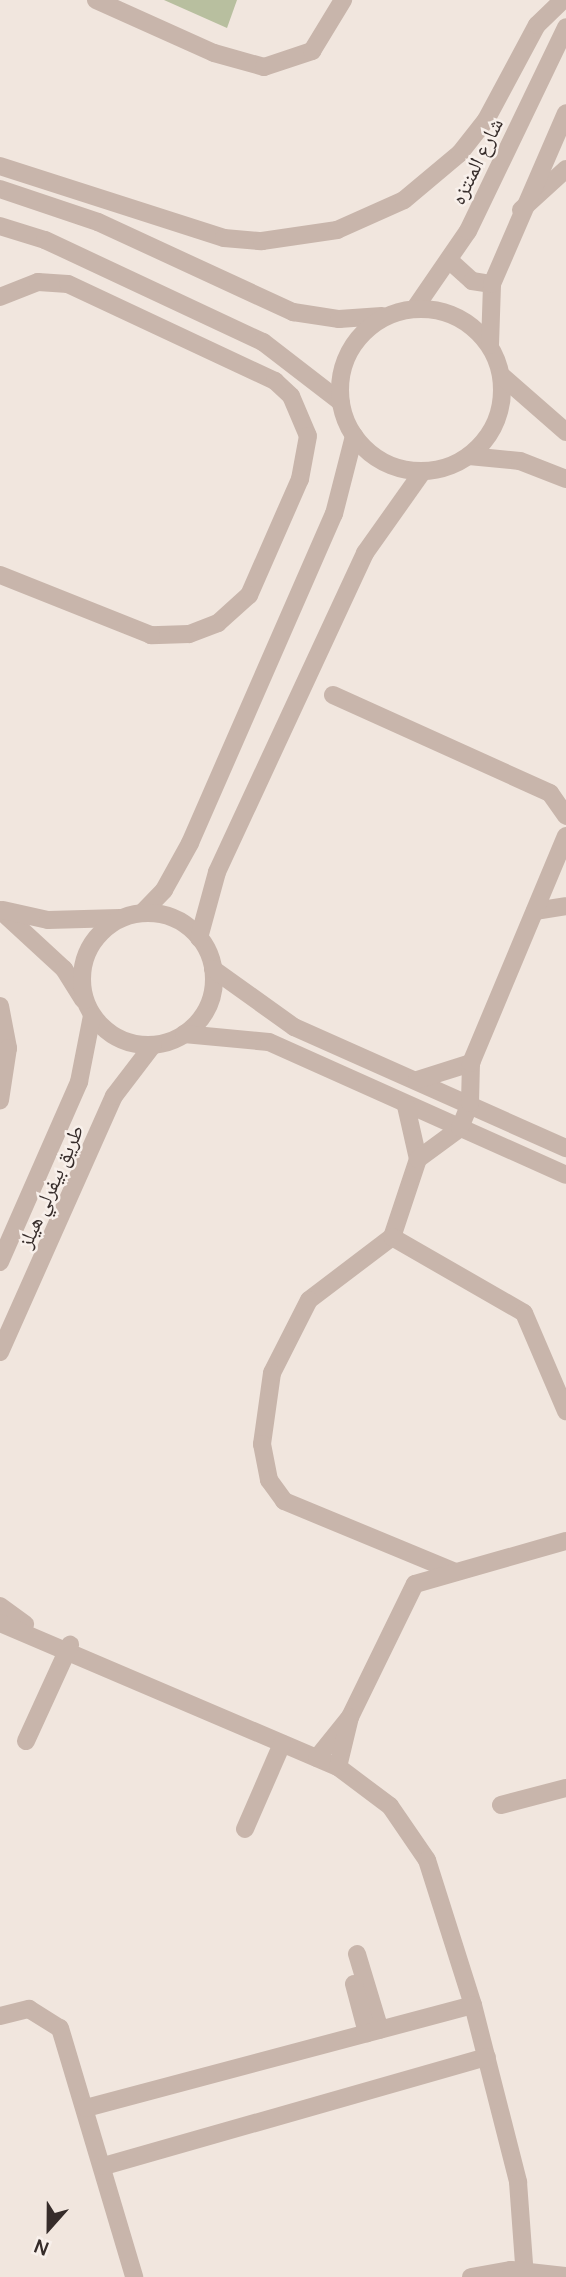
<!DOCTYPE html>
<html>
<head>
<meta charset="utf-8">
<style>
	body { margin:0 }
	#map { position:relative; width:566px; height:2277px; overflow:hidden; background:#f1e6de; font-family:Manrope,"Noto Naskh Arabic",sans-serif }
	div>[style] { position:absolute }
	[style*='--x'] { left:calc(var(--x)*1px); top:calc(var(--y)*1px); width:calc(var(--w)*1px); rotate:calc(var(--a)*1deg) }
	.green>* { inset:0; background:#b8bf9f }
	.minor>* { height:18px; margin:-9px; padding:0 9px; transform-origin:9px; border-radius:9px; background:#c8b5ab }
	.minor>.ring { margin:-9px; padding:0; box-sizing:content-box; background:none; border:18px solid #c8b5ab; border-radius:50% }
	span { translate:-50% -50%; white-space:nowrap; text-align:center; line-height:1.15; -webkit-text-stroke:5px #f8f0eb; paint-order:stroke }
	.street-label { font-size:21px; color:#362c2a }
	.north { position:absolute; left:14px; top:2193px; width:70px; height:70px; -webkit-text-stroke:5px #f8f0eb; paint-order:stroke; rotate:201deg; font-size:19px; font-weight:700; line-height:28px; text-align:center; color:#362c2a }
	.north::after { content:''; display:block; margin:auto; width:24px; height:32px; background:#362c2a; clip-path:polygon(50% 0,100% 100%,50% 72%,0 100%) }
</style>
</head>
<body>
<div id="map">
	<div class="green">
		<div style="clip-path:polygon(164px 0,237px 0,227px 28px)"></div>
	</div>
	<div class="minor">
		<div style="--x:96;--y:0;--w:129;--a:24.2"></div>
		<div style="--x:214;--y:53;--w:52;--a:15.6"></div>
		<div style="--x:264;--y:67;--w:51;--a:-18.4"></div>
		<div style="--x:312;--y:51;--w:60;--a:-58.7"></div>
		<div style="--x:0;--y:166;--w:235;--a:17.8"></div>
		<div style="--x:224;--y:238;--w:38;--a:5"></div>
		<div style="--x:262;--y:241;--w:76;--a:-8.3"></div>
		<div style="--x:337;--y:230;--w:73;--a:-24.1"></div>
		<div style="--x:404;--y:200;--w:73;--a:-40"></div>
		<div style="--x:460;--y:153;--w:42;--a:-51.8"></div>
		<div style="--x:486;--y:120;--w:108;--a:-61.8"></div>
		<div style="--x:537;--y:25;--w:36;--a:-44"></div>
		<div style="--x:0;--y:189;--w:103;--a:18.6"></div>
		<div style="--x:98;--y:222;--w:215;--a:24.8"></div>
		<div style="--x:293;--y:312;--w:47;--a:8.7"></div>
		<div style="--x:339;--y:319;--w:43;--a:-4"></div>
		<div style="--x:521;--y:210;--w:61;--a:-42.3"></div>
		<div style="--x:0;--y:226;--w:47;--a:17.3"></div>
		<div style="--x:45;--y:240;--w:241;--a:25.1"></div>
		<div style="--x:263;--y:342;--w:98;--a:37.6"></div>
		<div style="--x:450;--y:261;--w:30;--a:42"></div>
		<div style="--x:472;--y:281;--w:20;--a:9"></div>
		<div style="--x:0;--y:297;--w:41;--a:-21.5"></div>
		<div style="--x:38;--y:282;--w:30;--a:4"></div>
		<div style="--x:68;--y:284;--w:229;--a:25.1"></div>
		<div style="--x:275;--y:381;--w:22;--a:43"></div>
		<div style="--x:291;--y:396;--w:43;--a:67"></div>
		<div style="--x:308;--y:436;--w:44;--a:100.5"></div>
		<div style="--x:300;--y:479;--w:127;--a:113.7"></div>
		<div style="--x:249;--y:595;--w:42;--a:137.9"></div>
		<div style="--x:218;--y:623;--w:31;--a:159"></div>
		<div style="--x:189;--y:634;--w:38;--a:178"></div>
		<div style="--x:151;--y:635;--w:162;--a:-158.3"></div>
		<div style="--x:415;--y:308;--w:93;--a:-55.5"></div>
		<div style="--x:468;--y:231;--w:226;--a:-64.3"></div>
		<div class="ring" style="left:340px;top:309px;width:144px;height:144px"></div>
		<div style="--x:490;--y:345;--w:61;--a:-88.1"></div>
		<div style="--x:492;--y:284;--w:186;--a:-66.6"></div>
		<div style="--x:502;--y:376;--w:85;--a:41.2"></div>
		<div style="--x:469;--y:456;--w:51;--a:5.6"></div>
		<div style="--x:520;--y:461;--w:49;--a:21.4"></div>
		<div style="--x:333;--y:695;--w:238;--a:24.3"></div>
		<div style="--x:550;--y:793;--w:28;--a:55"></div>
		<div style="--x:0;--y:910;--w:87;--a:42.7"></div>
		<div style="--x:64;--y:969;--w:36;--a:58"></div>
		<div style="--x:3;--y:910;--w:46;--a:12.5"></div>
		<div style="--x:48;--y:920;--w:72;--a:-1.6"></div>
		<div style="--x:535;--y:911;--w:31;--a:-9"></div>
		<div style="--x:142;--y:913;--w:32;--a:-46"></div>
		<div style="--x:164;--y:890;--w:54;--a:-61"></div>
		<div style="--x:190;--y:843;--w:359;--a:-66.4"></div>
		<div style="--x:334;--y:514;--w:81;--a:-75.6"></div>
		<div class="ring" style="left:82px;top:913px;width:114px;height:114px"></div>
		<div style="--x:199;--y:938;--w:68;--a:-74.7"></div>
		<div style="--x:217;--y:872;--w:352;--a:-65.1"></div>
		<div style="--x:365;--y:553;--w:100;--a:-54.7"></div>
		<div style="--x:213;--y:969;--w:100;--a:35.6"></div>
		<div style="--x:294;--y:1027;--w:298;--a:24"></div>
		<div style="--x:0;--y:1006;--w:43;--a:79.2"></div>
		<div style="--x:8;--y:1048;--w:53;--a:98.7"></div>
		<div style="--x:184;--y:1034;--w:85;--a:5.4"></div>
		<div style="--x:269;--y:1042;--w:325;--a:24.1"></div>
		<div style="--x:417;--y:1080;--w:57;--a:-17.5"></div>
		<div style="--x:406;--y:1106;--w:54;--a:77.2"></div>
		<div style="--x:418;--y:1159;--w:82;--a:108.4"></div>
		<div style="--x:392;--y:1237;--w:104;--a:142.8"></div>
		<div style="--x:309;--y:1300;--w:82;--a:116.9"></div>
		<div style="--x:272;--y:1373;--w:72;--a:98"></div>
		<div style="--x:262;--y:1444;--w:37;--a:79"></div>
		<div style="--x:269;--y:1480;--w:26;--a:54"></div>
		<div style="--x:284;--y:1501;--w:185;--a:22.5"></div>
		<div style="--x:418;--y:1159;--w:52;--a:-36.4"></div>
		<div style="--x:460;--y:1128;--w:27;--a:-68"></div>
		<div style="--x:470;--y:1103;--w:40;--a:-88.6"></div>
		<div style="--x:471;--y:1063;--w:246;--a:-67.3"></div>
		<div style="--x:392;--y:1237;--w:152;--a:29.9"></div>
		<div style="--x:524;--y:1313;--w:107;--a:66.8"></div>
		<div style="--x:0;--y:1262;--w:197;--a:-66.3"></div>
		<div style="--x:79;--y:1082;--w:67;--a:-78.9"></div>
		<div style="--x:0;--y:1352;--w:280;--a:-66"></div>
		<div style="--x:114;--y:1096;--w:64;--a:-52.6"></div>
		<div style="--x:0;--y:1606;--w:31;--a:36"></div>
		<div style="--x:0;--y:1623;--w:367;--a:23.1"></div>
		<div style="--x:338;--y:1767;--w:65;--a:36.9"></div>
		<div style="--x:390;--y:1806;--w:65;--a:55.6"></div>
		<div style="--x:427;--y:1860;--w:152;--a:72.4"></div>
		<div style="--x:473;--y:2005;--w:183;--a:75.7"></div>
		<div style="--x:518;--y:2182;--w:95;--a:85.8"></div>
		<div style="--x:26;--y:1741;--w:106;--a:-65.4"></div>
		<div style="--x:317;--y:1758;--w:53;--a:-51.2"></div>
		<div style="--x:350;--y:1717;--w:148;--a:-64"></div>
		<div style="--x:415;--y:1584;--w:157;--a:-15.9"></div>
		<div style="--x:338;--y:1767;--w:51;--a:-76.5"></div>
		<div style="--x:501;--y:1805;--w:67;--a:-14.7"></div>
		<div style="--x:245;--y:1829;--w:93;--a:-66.5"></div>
		<div style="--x:357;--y:1954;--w:79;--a:73.2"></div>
		<div style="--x:354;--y:1984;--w:51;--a:75.1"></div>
		<div style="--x:0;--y:2016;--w:30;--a:-14"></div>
		<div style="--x:29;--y:2009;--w:36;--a:32"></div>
		<div style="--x:60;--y:2028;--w:260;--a:73.4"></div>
		<div style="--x:86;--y:2108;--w:400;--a:-14.9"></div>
		<div style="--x:104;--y:2166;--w:398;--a:-15.9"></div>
		<div style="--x:471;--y:2277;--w:41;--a:-9.9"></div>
		<div style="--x:511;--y:2270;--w:55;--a:6.2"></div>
	</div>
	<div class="street-label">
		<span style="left:476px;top:161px;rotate:-64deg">شارع المنتزه</span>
		<span style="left:50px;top:1186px;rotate:-66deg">طريق بيفرلي هيلز</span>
	</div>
	<div class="north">N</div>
</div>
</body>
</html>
